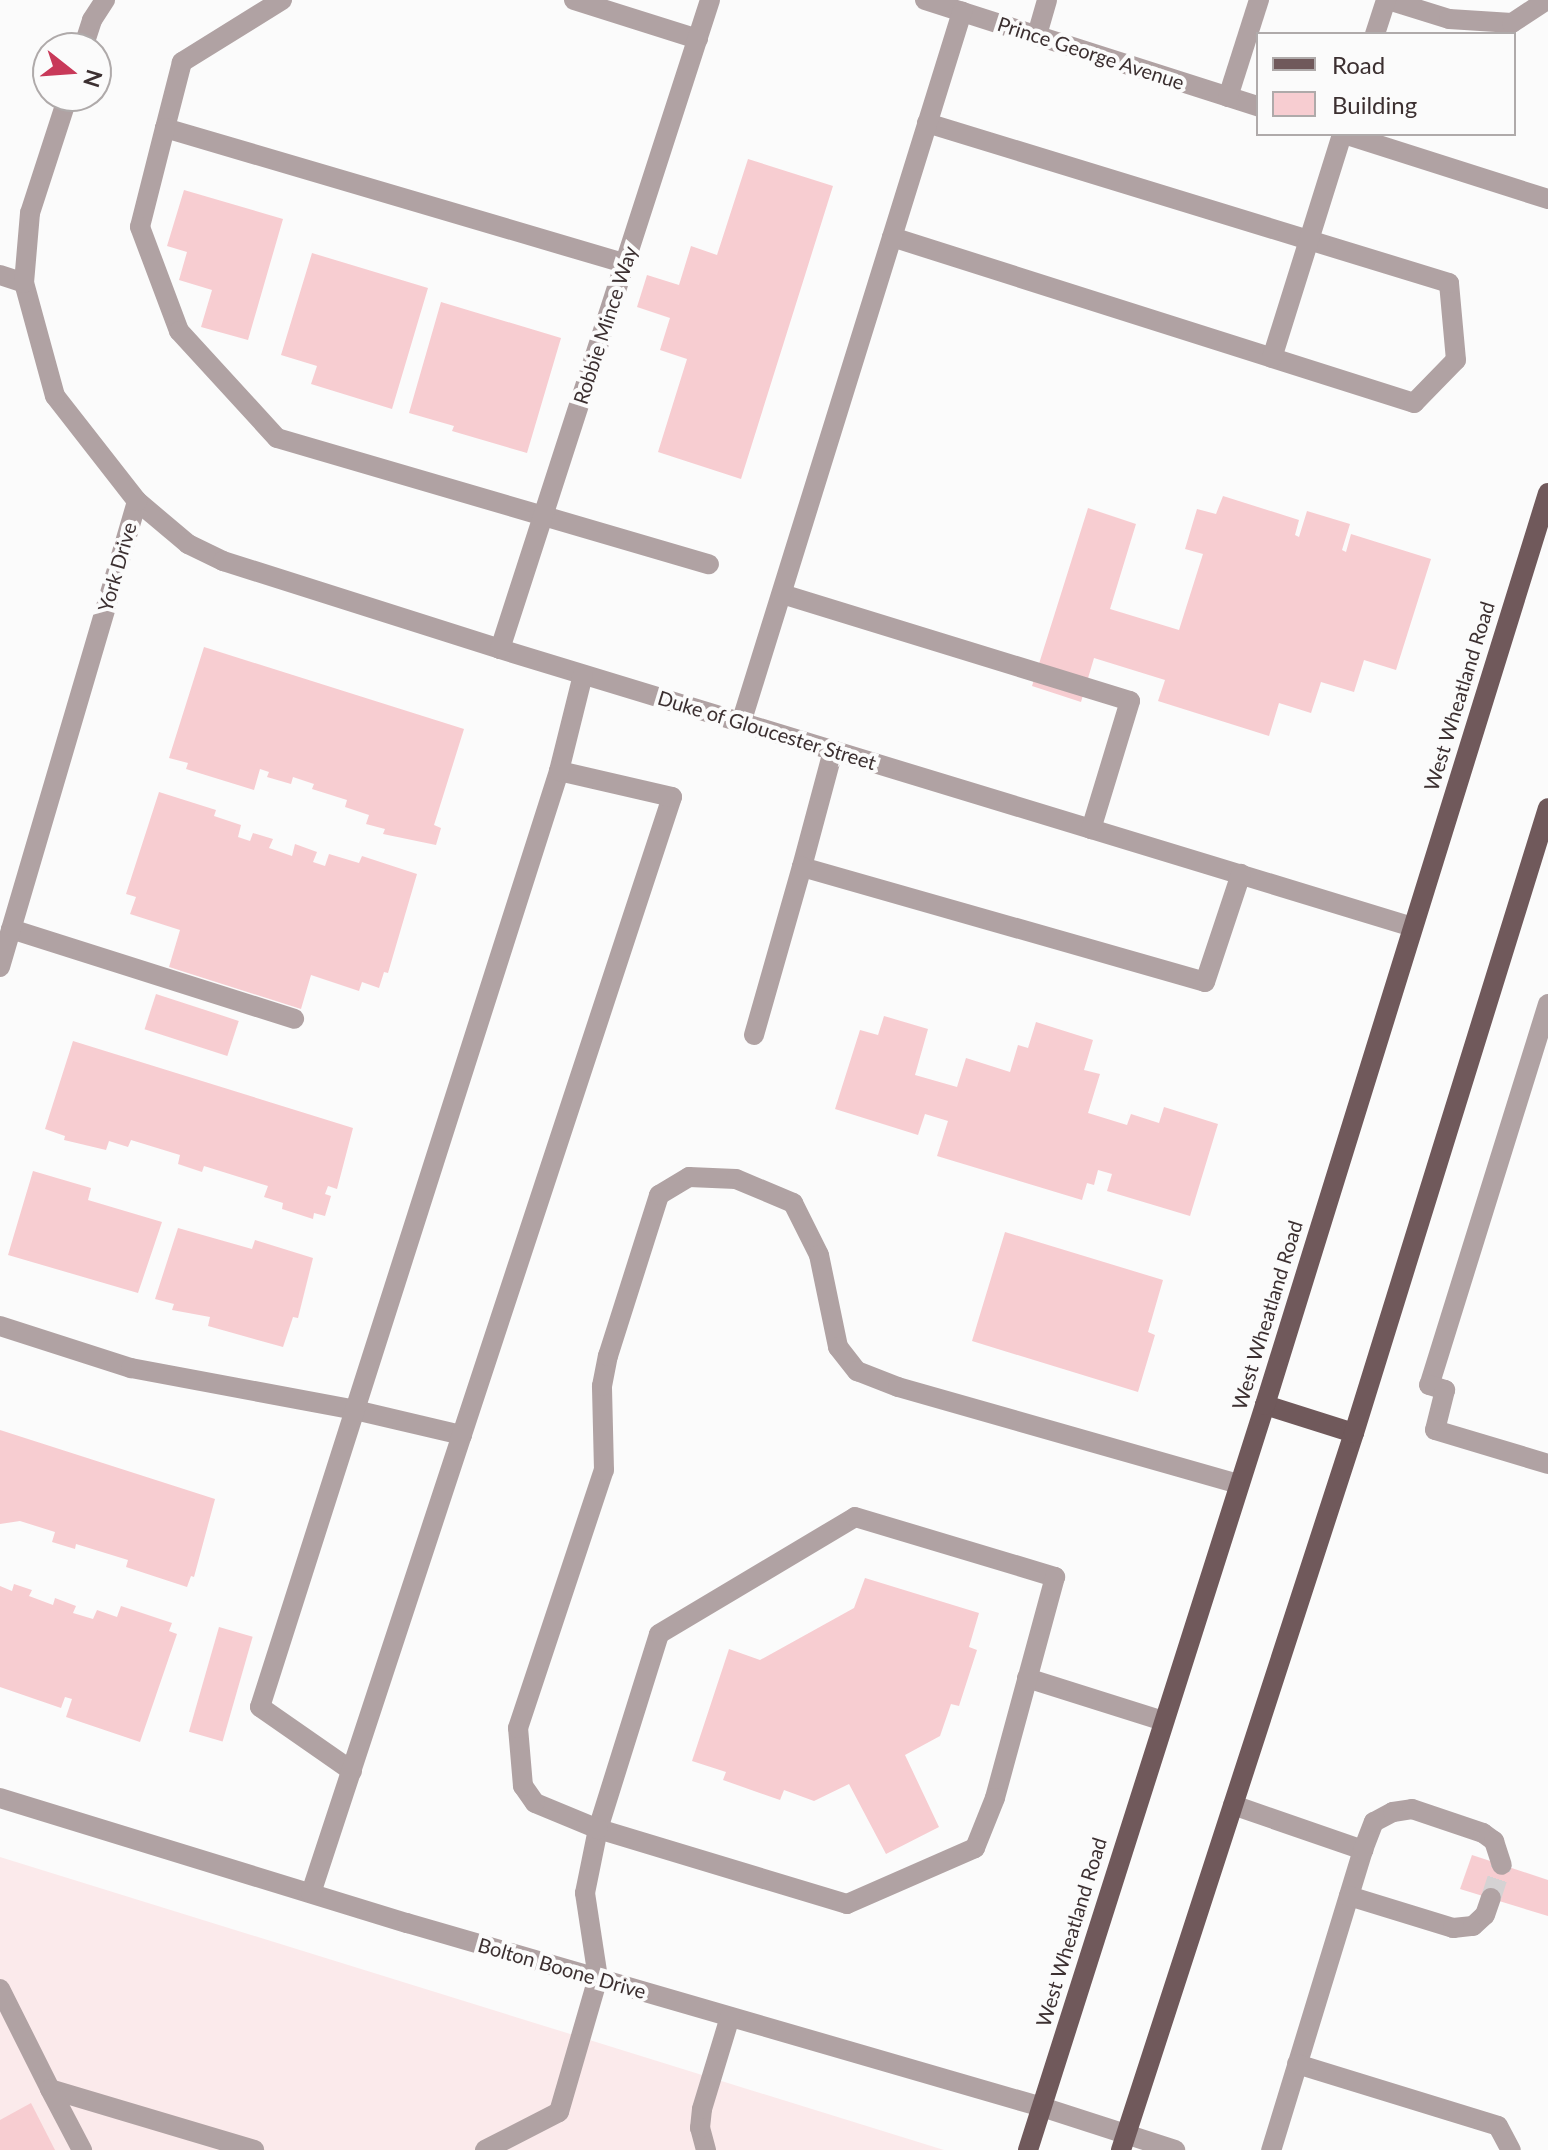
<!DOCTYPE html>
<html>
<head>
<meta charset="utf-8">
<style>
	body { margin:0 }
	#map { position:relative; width:1548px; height:2150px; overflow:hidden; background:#fbfbfb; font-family:Lato,sans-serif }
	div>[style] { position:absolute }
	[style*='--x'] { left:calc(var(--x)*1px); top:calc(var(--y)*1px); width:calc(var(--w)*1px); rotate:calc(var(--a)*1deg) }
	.built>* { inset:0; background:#fbeaeb }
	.building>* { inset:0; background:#f7cdd1; transform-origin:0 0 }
	.minor-tunnel>* { height:20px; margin-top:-10px; transform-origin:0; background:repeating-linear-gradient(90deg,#d5d2d3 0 20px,transparent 0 30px) }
	.minor>* { height:20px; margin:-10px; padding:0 10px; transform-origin:10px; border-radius:10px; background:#b0a2a3 }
	.major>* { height:20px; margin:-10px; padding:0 10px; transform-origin:10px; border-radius:10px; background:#70595b }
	span { translate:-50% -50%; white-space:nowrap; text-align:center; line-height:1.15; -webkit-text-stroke:8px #fbfbfb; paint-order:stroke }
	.street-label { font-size:20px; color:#3c3031 }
	.legend { position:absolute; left:1256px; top:32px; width:260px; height:104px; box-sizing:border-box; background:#fbfbfb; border:2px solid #afaaaa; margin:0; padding:10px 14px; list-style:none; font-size:24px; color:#3c3031 }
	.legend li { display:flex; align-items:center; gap:16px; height:40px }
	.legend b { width:40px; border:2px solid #afaaaa }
	.north { position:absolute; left:32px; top:32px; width:80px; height:80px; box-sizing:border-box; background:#fbfbfb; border:2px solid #afaaaa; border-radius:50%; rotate:107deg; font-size:22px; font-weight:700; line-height:32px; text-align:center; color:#3c3031 }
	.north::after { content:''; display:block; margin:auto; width:28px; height:36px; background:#c83959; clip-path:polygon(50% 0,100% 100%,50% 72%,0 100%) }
</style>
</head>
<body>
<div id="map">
	<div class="built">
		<div style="clip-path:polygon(0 1857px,944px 2150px,0 2150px)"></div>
	</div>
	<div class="building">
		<div style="clip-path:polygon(748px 159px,833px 186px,741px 479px,658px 452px,687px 359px,660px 350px,670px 318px,637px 307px,647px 275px,679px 285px,691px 246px,717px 255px)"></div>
		<div style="clip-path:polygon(184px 190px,283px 219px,248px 340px,201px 327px,212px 290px,179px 280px,187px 252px,167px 246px)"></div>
		<div style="clip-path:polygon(312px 253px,428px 288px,392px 409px,311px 384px,317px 366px,281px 355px)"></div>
		<div style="clip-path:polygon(441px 302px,561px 338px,527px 453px,452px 431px,454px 426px,409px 413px)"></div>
		<div style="clip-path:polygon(1223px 496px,1299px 520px,1295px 535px,1299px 537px,1307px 511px,1350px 524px,1342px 550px,1346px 552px,1351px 534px,1431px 559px,1396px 670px,1364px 660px,1354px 692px,1321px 682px,1311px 713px,1279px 703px,1269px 736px,1158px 701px,1165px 680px,1094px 658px,1081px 702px,1032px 686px,1088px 508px,1136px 524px,1110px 609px,1179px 630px,1203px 554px,1185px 549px,1197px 509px,1216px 514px)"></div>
		<div style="clip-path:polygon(204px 647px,464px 729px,434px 825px,441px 828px,436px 845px,383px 834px,385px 829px,366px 824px,369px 815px,345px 807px,347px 800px,312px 789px,314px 784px,293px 777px,291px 784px,267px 777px,269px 772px,260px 769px,254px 790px,186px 769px,188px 763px,169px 758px)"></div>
		<div style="clip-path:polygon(159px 792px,216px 810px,214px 816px,241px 825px,238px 837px,250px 841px,253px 833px,273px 839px,269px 848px,292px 856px,295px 844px,317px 852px,313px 862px,325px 866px,329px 854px,359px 863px,362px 856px,417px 874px,388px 973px,384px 972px,379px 988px,362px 982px,359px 991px,311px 975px,301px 1009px,169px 967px,180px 930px,130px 914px,136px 897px,126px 894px)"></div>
		<div style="left:156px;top:994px;width:87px;height:37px;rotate:18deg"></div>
		<div style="clip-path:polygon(884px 1016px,928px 1029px,915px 1075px,957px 1087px,966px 1058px,1010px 1072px,1018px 1045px,1028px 1048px,1036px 1022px,1093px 1040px,1084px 1070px,1100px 1074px,1088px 1113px,1127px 1125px,1131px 1114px,1159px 1123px,1164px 1107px,1218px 1124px,1190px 1216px,1107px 1191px,1112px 1174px,1098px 1170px,1094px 1185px,1087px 1183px,1082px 1200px,937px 1156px,948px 1121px,925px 1114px,918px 1135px,835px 1109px,860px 1030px,878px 1035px)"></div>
		<div style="clip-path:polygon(73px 1041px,353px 1128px,337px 1189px,328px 1186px,325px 1194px,331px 1196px,325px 1216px,314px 1213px,313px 1219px,282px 1209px,283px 1203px,264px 1197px,268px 1186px,204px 1166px,202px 1172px,178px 1164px,180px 1155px,131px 1140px,128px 1147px,109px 1141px,106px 1150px,64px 1140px,65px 1136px,45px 1129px)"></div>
		<div style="clip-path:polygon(33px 1171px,91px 1188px,88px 1200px,162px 1222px,138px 1293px,8px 1255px)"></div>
		<div style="clip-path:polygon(178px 1228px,252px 1249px,255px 1240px,313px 1258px,298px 1318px,293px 1317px,283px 1347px,208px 1326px,210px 1317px,172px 1310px,174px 1304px,155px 1299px)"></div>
		<div style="clip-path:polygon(1005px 1232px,1163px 1280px,1148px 1332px,1155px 1335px,1138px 1392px,972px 1341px)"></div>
		<div style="clip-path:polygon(0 1430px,215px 1499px,194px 1577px,191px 1576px,187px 1587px,126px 1567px,128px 1560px,76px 1544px,75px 1549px,52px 1542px,55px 1532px,20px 1521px,0 1524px)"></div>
		<div style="clip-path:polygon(865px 1578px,979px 1613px,969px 1647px,977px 1650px,959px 1706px,951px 1704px,940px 1736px,905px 1755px,939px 1827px,886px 1854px,849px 1784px,814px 1801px,784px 1790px,780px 1800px,723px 1780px,726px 1772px,692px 1761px,729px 1649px,760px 1660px,854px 1608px)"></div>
		<div style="clip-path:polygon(14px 1584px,32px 1590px,29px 1596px,53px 1605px,55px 1598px,76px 1606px,73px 1613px,93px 1619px,97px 1610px,117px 1617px,121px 1606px,172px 1623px,169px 1631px,177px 1634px,140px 1742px,66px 1717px,72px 1699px,65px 1697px,61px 1708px,0 1687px,0 1586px,12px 1591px)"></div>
		<div style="left:219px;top:1627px;width:35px;height:109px;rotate:16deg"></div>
		<div style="clip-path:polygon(1472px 1855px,1548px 1880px,1548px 1916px,1460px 1889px)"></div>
		<div style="clip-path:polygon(31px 2103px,55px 2150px,0 2150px,0 2120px)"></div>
	</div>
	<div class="minor-tunnel">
		<div style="--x:1491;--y:1898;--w:35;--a:-72"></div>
	</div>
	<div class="minor">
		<div style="--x:282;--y:0;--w:118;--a:148.2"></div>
		<div style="--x:182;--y:62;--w:68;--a:104.4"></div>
		<div style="--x:165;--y:128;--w:479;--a:16.4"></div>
		<div style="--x:574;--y:0;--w:130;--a:17.5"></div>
		<div style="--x:925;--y:0;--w:349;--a:17.7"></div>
		<div style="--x:1388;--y:0;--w:64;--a:17.3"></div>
		<div style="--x:1449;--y:19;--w:63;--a:3.6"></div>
		<div style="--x:1512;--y:23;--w:42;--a:-33.3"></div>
		<div style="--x:1375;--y:34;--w:36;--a:-72"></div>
		<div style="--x:1037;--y:35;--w:36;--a:-74"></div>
		<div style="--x:83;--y:48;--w:29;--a:-72"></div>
		<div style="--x:92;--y:20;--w:24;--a:-57"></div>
		<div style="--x:1228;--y:97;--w:102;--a:-72.3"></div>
		<div style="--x:165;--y:128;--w:102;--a:104.2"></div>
		<div style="--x:140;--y:227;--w:111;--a:69.4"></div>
		<div style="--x:179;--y:331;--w:145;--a:47.5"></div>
		<div style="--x:277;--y:438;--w:450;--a:16.3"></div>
		<div style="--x:1344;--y:134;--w:214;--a:17.7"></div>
		<div style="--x:892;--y:237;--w:548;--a:17.64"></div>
		<div style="--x:1414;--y:403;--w:60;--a:-45.7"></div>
		<div style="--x:1456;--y:360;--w:77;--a:-95.2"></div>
		<div style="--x:1449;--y:283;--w:546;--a:-162.96"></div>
		<div style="--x:0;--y:275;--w:25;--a:18"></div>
		<div style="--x:1272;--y:358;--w:235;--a:-72.6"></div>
		<div style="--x:137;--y:501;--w:67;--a:40.1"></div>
		<div style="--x:188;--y:544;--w:39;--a:26"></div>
		<div style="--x:223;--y:561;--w:291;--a:17.6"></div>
		<div style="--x:500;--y:649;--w:954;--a:16.94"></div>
		<div style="--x:782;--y:594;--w:364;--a:17.1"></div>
		<div style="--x:1130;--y:701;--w:134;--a:106.9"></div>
		<div style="--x:500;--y:649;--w:682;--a:-72.07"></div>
		<div style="--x:741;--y:723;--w:745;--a:-72.73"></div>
		<div style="--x:833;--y:751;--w:120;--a:105"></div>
		<div style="--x:802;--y:867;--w:419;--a:15.9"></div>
		<div style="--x:1205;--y:982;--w:114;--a:-71.6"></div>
		<div style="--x:11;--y:929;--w:297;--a:17.6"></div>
		<div style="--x:0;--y:967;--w:486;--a:-73.6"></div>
		<div style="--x:137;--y:501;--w:133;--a:-128"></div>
		<div style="--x:55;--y:396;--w:117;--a:-105.3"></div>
		<div style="--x:24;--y:283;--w:70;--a:-85.1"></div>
		<div style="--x:30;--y:213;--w:123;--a:-72"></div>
		<div style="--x:1548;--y:1004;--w:399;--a:107.3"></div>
		<div style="--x:1429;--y:1385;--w:17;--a:17"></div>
		<div style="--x:1445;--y:1390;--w:41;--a:104"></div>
		<div style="--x:1435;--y:1430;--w:118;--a:16.7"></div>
		<div style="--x:754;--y:1035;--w:175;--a:-74.1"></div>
		<div style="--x:0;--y:1326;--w:138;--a:17.8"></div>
		<div style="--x:131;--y:1368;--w:228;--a:10.6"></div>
		<div style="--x:355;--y:1410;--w:110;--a:13.2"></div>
		<div style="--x:1027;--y:1678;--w:143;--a:17.5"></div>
		<div style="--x:352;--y:1771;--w:112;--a:-145.2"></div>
		<div style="--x:260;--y:1707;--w:983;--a:-72.28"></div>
		<div style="--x:0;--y:1798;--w:426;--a:17.1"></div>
		<div style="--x:407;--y:1923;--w:661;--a:16.16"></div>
		<div style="--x:1042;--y:2107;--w:140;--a:17.9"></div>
		<div style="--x:1233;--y:1805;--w:138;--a:19.1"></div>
		<div style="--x:1363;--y:1850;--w:314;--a:107"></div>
		<div style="--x:1363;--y:1850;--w:30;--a:-69"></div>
		<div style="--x:1374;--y:1822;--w:21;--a:-28"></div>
		<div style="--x:1393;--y:1812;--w:19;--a:-9"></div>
		<div style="--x:1412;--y:1809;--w:75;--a:18.7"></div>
		<div style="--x:1483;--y:1833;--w:14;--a:36"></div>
		<div style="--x:1494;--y:1841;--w:25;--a:72"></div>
		<div style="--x:311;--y:1893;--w:1154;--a:-71.77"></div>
		<div style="--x:672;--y:797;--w:116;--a:-167"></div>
		<div style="--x:559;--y:771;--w:99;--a:-76"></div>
		<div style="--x:1349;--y:1896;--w:109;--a:17.1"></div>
		<div style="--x:1453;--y:1928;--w:20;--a:-6"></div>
		<div style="--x:1473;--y:1926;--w:16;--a:-43"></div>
		<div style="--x:1485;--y:1915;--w:18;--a:-71"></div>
		<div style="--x:0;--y:1989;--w:112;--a:63.4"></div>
		<div style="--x:50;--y:2089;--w:213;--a:16.6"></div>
		<div style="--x:1297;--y:2064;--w:210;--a:17.1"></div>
		<div style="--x:1498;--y:2126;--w:27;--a:62"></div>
		<div style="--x:50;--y:2089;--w:69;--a:62.3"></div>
		<div style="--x:485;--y:2150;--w:83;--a:-27.2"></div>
		<div style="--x:559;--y:2112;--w:140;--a:-73.8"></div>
		<div style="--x:598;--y:1978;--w:86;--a:-98.7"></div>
		<div style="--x:585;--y:1893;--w:65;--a:-78.5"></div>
		<div style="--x:598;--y:1829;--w:204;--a:-72.6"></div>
		<div style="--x:659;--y:1634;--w:228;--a:-30.8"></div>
		<div style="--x:855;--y:1517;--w:209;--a:16.7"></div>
		<div style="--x:1055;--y:1577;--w:229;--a:105.2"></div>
		<div style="--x:995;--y:1798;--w:54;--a:111.8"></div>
		<div style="--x:975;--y:1848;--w:140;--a:156.4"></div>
		<div style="--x:847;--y:1904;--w:260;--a:-163.2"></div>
		<div style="--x:598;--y:1829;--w:68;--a:-157.6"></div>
		<div style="--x:535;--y:1803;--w:21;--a:-125"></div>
		<div style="--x:523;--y:1786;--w:58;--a:-94.9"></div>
		<div style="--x:518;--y:1728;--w:272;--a:-71.6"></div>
		<div style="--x:604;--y:1470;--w:84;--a:-91.4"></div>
		<div style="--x:602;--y:1386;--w:31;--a:-79"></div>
		<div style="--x:608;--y:1356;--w:169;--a:-72.4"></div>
		<div style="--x:659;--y:1195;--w:35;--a:-31"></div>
		<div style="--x:689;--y:1177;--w:47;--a:2.4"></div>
		<div style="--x:736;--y:1179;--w:62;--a:22.8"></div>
		<div style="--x:793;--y:1203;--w:58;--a:63.4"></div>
		<div style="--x:819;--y:1255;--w:94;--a:78.3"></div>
		<div style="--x:838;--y:1347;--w:31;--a:52"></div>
		<div style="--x:857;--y:1371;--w:44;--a:21.3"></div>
		<div style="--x:898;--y:1387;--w:355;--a:15.9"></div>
		<div style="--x:706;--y:2150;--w:23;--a:-105"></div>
		<div style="--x:700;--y:2128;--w:19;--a:-84"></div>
		<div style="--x:702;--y:2109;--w:96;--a:-73.1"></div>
	</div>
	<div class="major">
		<div style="--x:1265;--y:1405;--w:93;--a:17.5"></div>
		<div style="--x:1028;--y:2150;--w:782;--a:-72.35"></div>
		<div style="--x:1265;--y:1405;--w:955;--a:-72.76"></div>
		<div style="--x:1121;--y:2150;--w:754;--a:-72"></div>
		<div style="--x:1354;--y:1433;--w:654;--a:-72.76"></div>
	</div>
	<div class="street-label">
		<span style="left:1091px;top:53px;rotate:18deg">Prince George Avenue</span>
		<span style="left:605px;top:325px;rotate:-72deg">Robbie Mince Way</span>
		<span style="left:117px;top:567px;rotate:-74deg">York Drive</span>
		<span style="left:1459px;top:696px;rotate:-73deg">West Wheatland Road</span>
		<span style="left:767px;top:730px;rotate:17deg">Duke of Gloucester Street</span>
		<span style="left:1267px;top:1315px;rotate:-73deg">West Wheatland Road</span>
		<span style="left:1071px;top:1932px;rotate:-73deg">West Wheatland Road</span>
		<span style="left:562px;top:1968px;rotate:16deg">Bolton Boone Drive</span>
	</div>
	<ul class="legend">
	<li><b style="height:10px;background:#70595b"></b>Road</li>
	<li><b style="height:22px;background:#f7cdd1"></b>Building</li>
	</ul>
	<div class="north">N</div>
</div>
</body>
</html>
